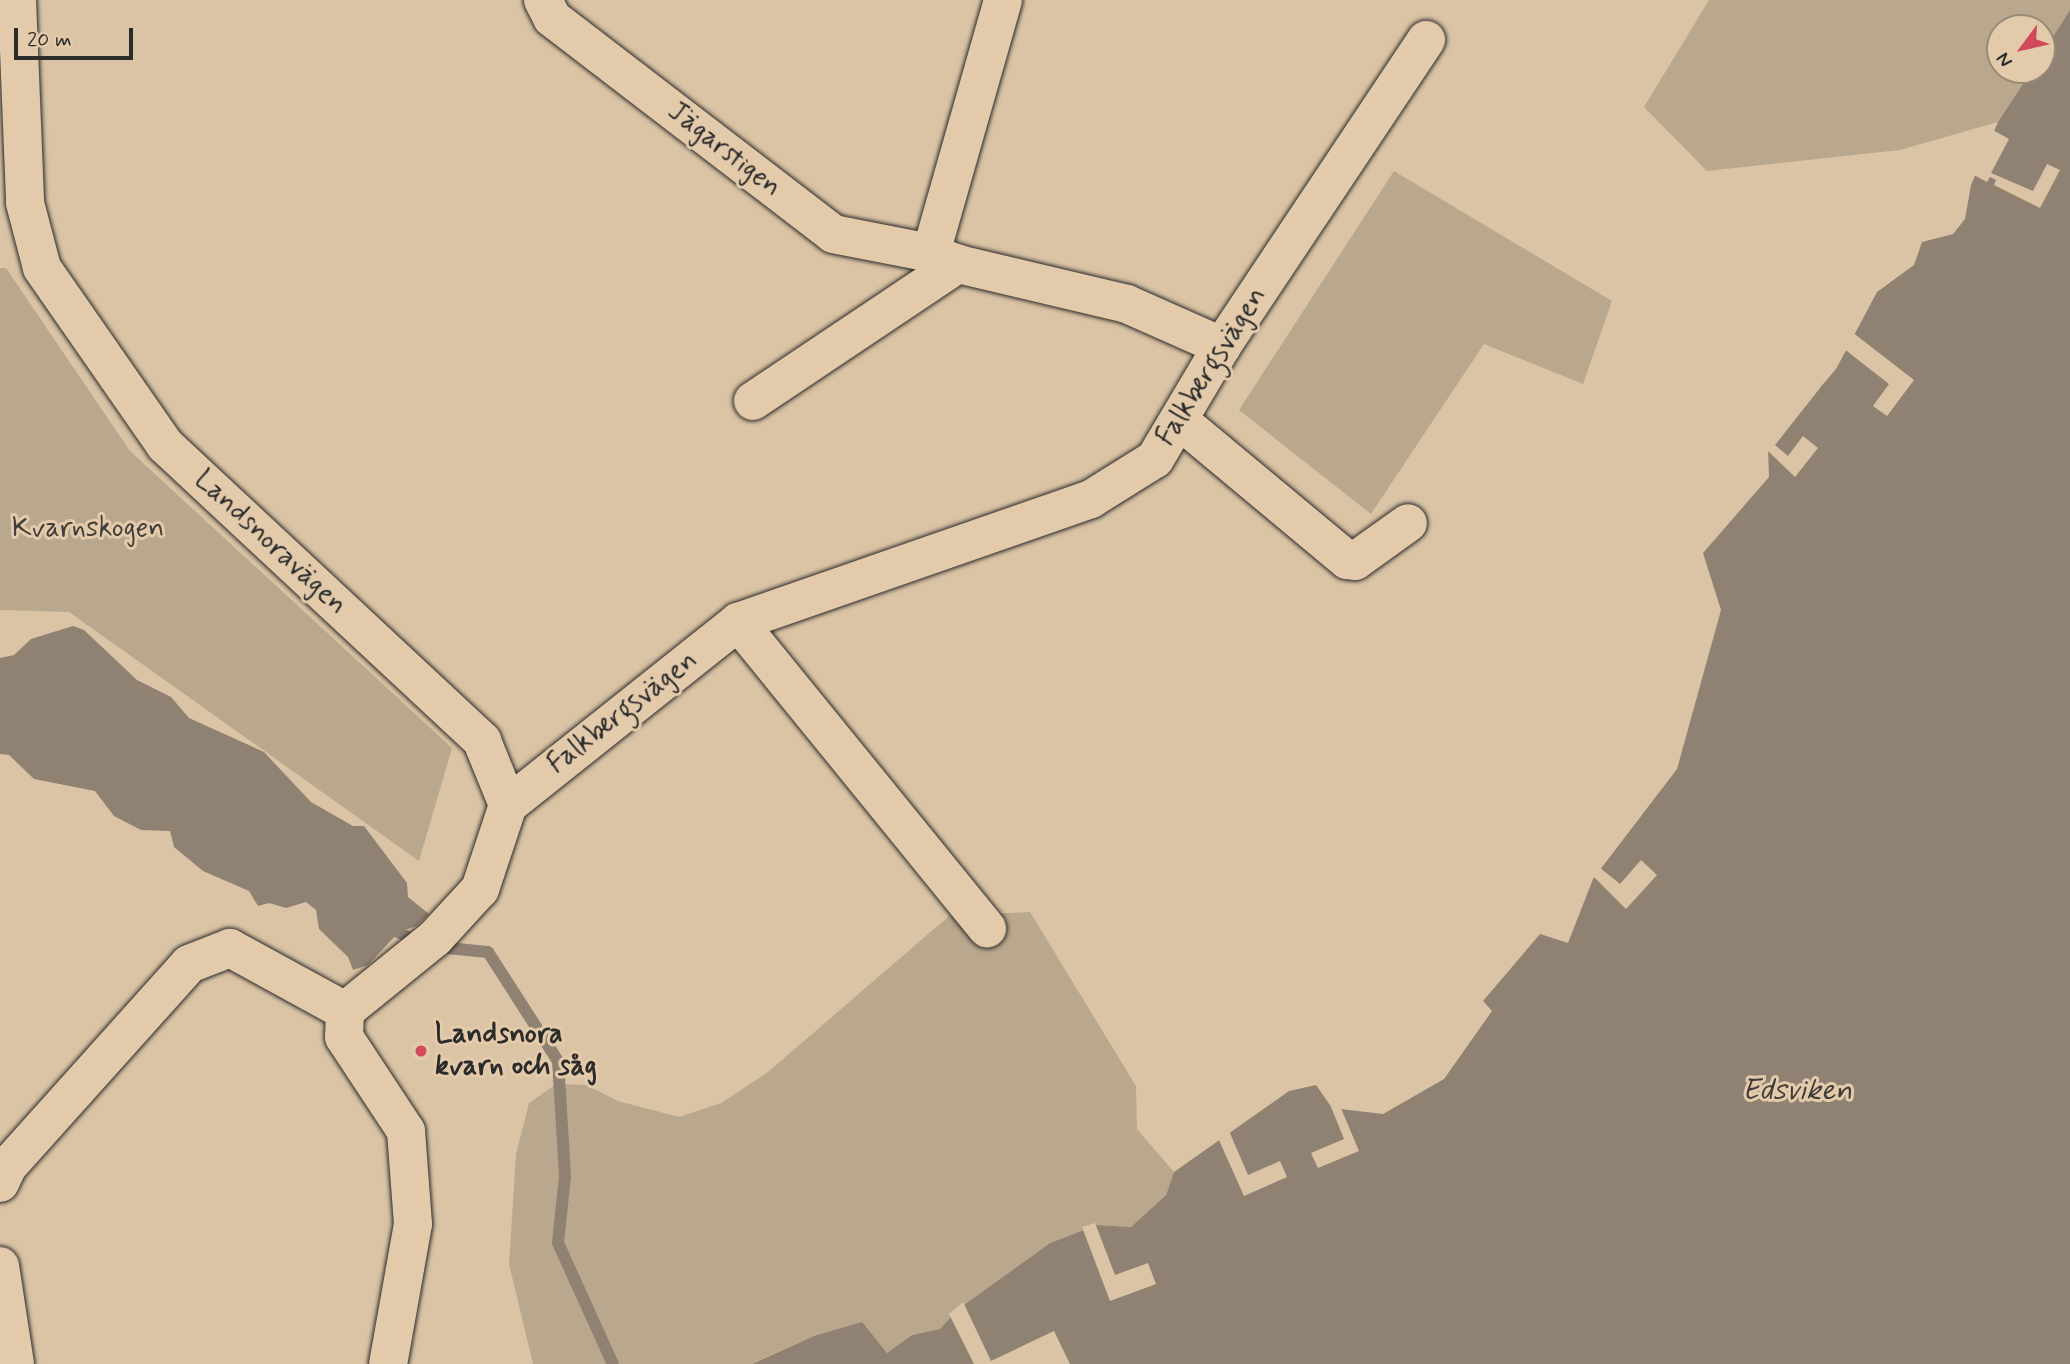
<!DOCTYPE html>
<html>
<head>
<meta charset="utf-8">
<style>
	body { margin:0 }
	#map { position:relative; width:2070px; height:1364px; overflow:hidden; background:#dbc4a5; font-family:Mynerve,sans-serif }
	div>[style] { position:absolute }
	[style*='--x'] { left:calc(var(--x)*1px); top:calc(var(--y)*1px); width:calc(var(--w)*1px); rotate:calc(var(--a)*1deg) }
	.green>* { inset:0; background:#baa88e }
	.water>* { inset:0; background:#908272 }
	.pier>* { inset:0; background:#dbc4a5 }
	.stream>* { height:12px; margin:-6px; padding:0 6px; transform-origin:6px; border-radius:6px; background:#908272 }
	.roads { filter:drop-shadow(0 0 2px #2b2b2b) drop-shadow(0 0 2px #2b2b2b) }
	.minor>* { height:38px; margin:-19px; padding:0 19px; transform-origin:19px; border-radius:19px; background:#e2caaa }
	.dots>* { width:19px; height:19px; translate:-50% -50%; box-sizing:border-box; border:4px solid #e2caaa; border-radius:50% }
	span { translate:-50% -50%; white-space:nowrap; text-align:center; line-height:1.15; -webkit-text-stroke:6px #e2caaa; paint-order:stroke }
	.street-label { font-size:28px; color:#2b2b2b }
	.park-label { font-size:28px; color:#403e3a }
	.poi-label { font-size:28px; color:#2b2b2b; font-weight:700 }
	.left { translate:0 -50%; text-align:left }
	.water-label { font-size:30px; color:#3f3c39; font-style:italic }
	.north { position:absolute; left:1986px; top:14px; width:70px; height:70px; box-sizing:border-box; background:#e2caaa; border:2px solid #998a77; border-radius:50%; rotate:237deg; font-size:19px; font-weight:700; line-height:28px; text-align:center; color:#2b2b2b }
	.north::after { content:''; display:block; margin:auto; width:24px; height:32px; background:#d1495b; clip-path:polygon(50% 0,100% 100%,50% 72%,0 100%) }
	.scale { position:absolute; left:14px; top:28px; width:119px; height:32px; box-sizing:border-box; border:4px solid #2b2b2b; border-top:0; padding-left:9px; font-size:21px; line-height:24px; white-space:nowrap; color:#2b2b2b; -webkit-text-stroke:5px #e2caaa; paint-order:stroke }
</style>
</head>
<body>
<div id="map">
	<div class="green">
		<div style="clip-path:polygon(1709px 0,2070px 0,2070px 10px,2042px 54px,2042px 28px,2000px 28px,2000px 70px,2032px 70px,1998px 122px,1900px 150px,1707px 171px,1644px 107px)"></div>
		<div style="clip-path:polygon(1394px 171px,1612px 301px,1583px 384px,1484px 344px,1371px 514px,1239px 410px)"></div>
		<div style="clip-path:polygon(0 268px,6px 268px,130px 451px,452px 748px,419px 861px,69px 612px,0 610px)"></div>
		<div style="clip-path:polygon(1030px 912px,1136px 1086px,1137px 1129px,1174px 1172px,1166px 1195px,1131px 1227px,1097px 1225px,1050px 1243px,957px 1310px,940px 1329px,912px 1335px,887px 1353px,874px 1341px,814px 1336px,751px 1364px,533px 1364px,509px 1264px,516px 1154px,529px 1103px,556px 1084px,586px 1085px,618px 1101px,679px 1117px,721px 1103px,768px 1072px,949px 916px)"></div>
	</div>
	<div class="water">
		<div style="clip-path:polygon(2070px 10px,2070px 1364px,752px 1364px,814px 1336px,862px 1322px,887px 1353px,912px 1335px,940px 1329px,957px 1310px,1050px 1243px,1097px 1225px,1131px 1227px,1166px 1195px,1174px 1172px,1289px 1091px,1316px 1085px,1332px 1108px,1383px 1114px,1444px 1079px,1492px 1011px,1483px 1001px,1540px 934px,1568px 943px,1593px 879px,1677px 769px,1721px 610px,1703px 553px,1769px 477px,1768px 448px,1836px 369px,1877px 292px,1914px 265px,1922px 242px,1953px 234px,1965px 219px,1971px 185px,1998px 122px,2032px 70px,2042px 70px,2042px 54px)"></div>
		<div style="clip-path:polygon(73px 626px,84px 630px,137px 680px,171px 697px,189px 718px,264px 752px,311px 802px,353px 826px,364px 826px,407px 883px,408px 897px,429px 914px,416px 926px,399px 932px,368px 965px,353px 970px,348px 957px,319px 929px,316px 910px,306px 902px,286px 908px,269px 903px,258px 906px,249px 891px,203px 871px,174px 847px,170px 831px,141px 830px,114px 816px,95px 791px,34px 779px,9px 755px,0 754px,0 658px,14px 655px,31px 639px)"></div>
	</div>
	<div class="pier">
		<div style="clip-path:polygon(1991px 129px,2009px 139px,1991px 173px,2033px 191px,2047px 164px,2060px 170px,2040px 208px,1994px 185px,1996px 180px,1990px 177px,1987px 182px,1972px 174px)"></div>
		<div style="clip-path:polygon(1852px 332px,1914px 380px,1887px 416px,1873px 406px,1889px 384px,1843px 348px)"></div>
		<div style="clip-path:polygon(1817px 386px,1820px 388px,1775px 445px,1788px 456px,1803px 436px,1818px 448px,1795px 477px,1768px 451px,1765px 453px,1765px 447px)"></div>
		<div style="clip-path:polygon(1641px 860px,1657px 875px,1626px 909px,1592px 875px,1599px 867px,1620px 884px)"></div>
		<div style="clip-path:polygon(1325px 1092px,1334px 1105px,1340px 1106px,1359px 1151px,1318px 1168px,1311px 1153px,1344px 1139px)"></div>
		<div style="clip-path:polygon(1229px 1131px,1248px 1175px,1280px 1161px,1287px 1177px,1244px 1196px,1218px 1138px)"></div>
		<div style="clip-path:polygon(1095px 1223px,1115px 1275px,1148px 1263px,1156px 1284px,1110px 1301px,1082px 1227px)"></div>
		<div style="clip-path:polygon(963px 1302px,991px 1361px,1054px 1331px,1070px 1364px,974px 1364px,949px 1314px)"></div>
	</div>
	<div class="stream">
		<div style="--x:398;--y:932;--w:25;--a:27"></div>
		<div style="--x:437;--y:947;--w:51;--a:5.6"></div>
		<div style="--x:488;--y:952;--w:130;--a:57.3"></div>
		<div style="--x:558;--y:1061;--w:115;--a:86.5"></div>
		<div style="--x:565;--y:1176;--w:67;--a:96"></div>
		<div style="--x:558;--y:1243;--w:133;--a:65.6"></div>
	</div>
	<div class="roads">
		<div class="minor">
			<div style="--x:17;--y:0;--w:203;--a:87.7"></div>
			<div style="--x:25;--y:203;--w:67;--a:75.3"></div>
			<div style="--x:42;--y:268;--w:216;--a:55.2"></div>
			<div style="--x:165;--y:445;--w:434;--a:43"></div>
			<div style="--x:482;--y:741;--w:69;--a:67.9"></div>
			<div style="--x:508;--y:805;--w:89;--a:108.4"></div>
			<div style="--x:480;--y:889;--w:67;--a:132.6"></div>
			<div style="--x:435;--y:938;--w:116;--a:141"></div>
			<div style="--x:345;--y:1011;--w:26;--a:92"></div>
			<div style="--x:344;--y:1037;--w:113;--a:56.6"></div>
			<div style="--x:406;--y:1131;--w:93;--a:85.7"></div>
			<div style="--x:413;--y:1224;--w:142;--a:100.1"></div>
			<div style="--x:543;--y:0;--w:20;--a:63"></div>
			<div style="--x:552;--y:18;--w:354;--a:37.5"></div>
			<div style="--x:833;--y:234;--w:100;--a:11"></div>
			<div style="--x:931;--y:253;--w:29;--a:22"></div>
			<div style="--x:958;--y:264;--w:174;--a:13.3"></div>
			<div style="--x:1127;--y:304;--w:104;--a:23.9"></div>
			<div style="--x:931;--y:253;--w:263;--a:-74.1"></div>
			<div style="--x:753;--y:401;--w:247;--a:-33.8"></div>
			<div style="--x:1179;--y:420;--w:219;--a:39.8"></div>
			<div style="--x:1347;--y:560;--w:8;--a:7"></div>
			<div style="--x:1355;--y:561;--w:65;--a:-35.6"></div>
			<div style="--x:738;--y:622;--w:395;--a:50.9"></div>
			<div style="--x:508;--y:805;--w:294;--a:-38.5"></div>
			<div style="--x:738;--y:622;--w:374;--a:-19.2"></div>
			<div style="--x:1091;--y:499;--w:75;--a:-32"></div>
			<div style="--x:1155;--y:459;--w:131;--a:-59.3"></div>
			<div style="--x:1222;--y:346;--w:368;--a:-56.3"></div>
			<div style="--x:0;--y:1183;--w:19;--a:-65"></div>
			<div style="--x:8;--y:1166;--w:271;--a:-48.1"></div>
			<div style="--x:189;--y:964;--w:44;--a:-21.3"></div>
			<div style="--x:230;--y:948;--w:131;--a:28.7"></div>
			<div style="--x:0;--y:1266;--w:99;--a:81.3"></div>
		</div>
	</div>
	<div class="dots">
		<div style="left:421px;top:1051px;background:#d1495b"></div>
	</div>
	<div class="street-label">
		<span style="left:724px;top:150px;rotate:38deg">Jägarstigen</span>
		<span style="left:1212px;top:367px;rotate:-58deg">Falkbergsvägen</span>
		<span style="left:270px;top:543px;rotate:43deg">Landsnoravägen</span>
		<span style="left:623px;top:713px;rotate:-38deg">Falkbergsvägen</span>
	</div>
	<div class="park-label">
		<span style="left:88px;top:529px">Kvarnskogen</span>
	</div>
	<div class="poi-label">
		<span class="left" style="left:435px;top:1051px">Landsnora<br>kvarn och såg</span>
	</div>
	<div class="water-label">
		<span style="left:1797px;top:1091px">Edsviken</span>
	</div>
	<div class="north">N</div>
	<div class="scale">20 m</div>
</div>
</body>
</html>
